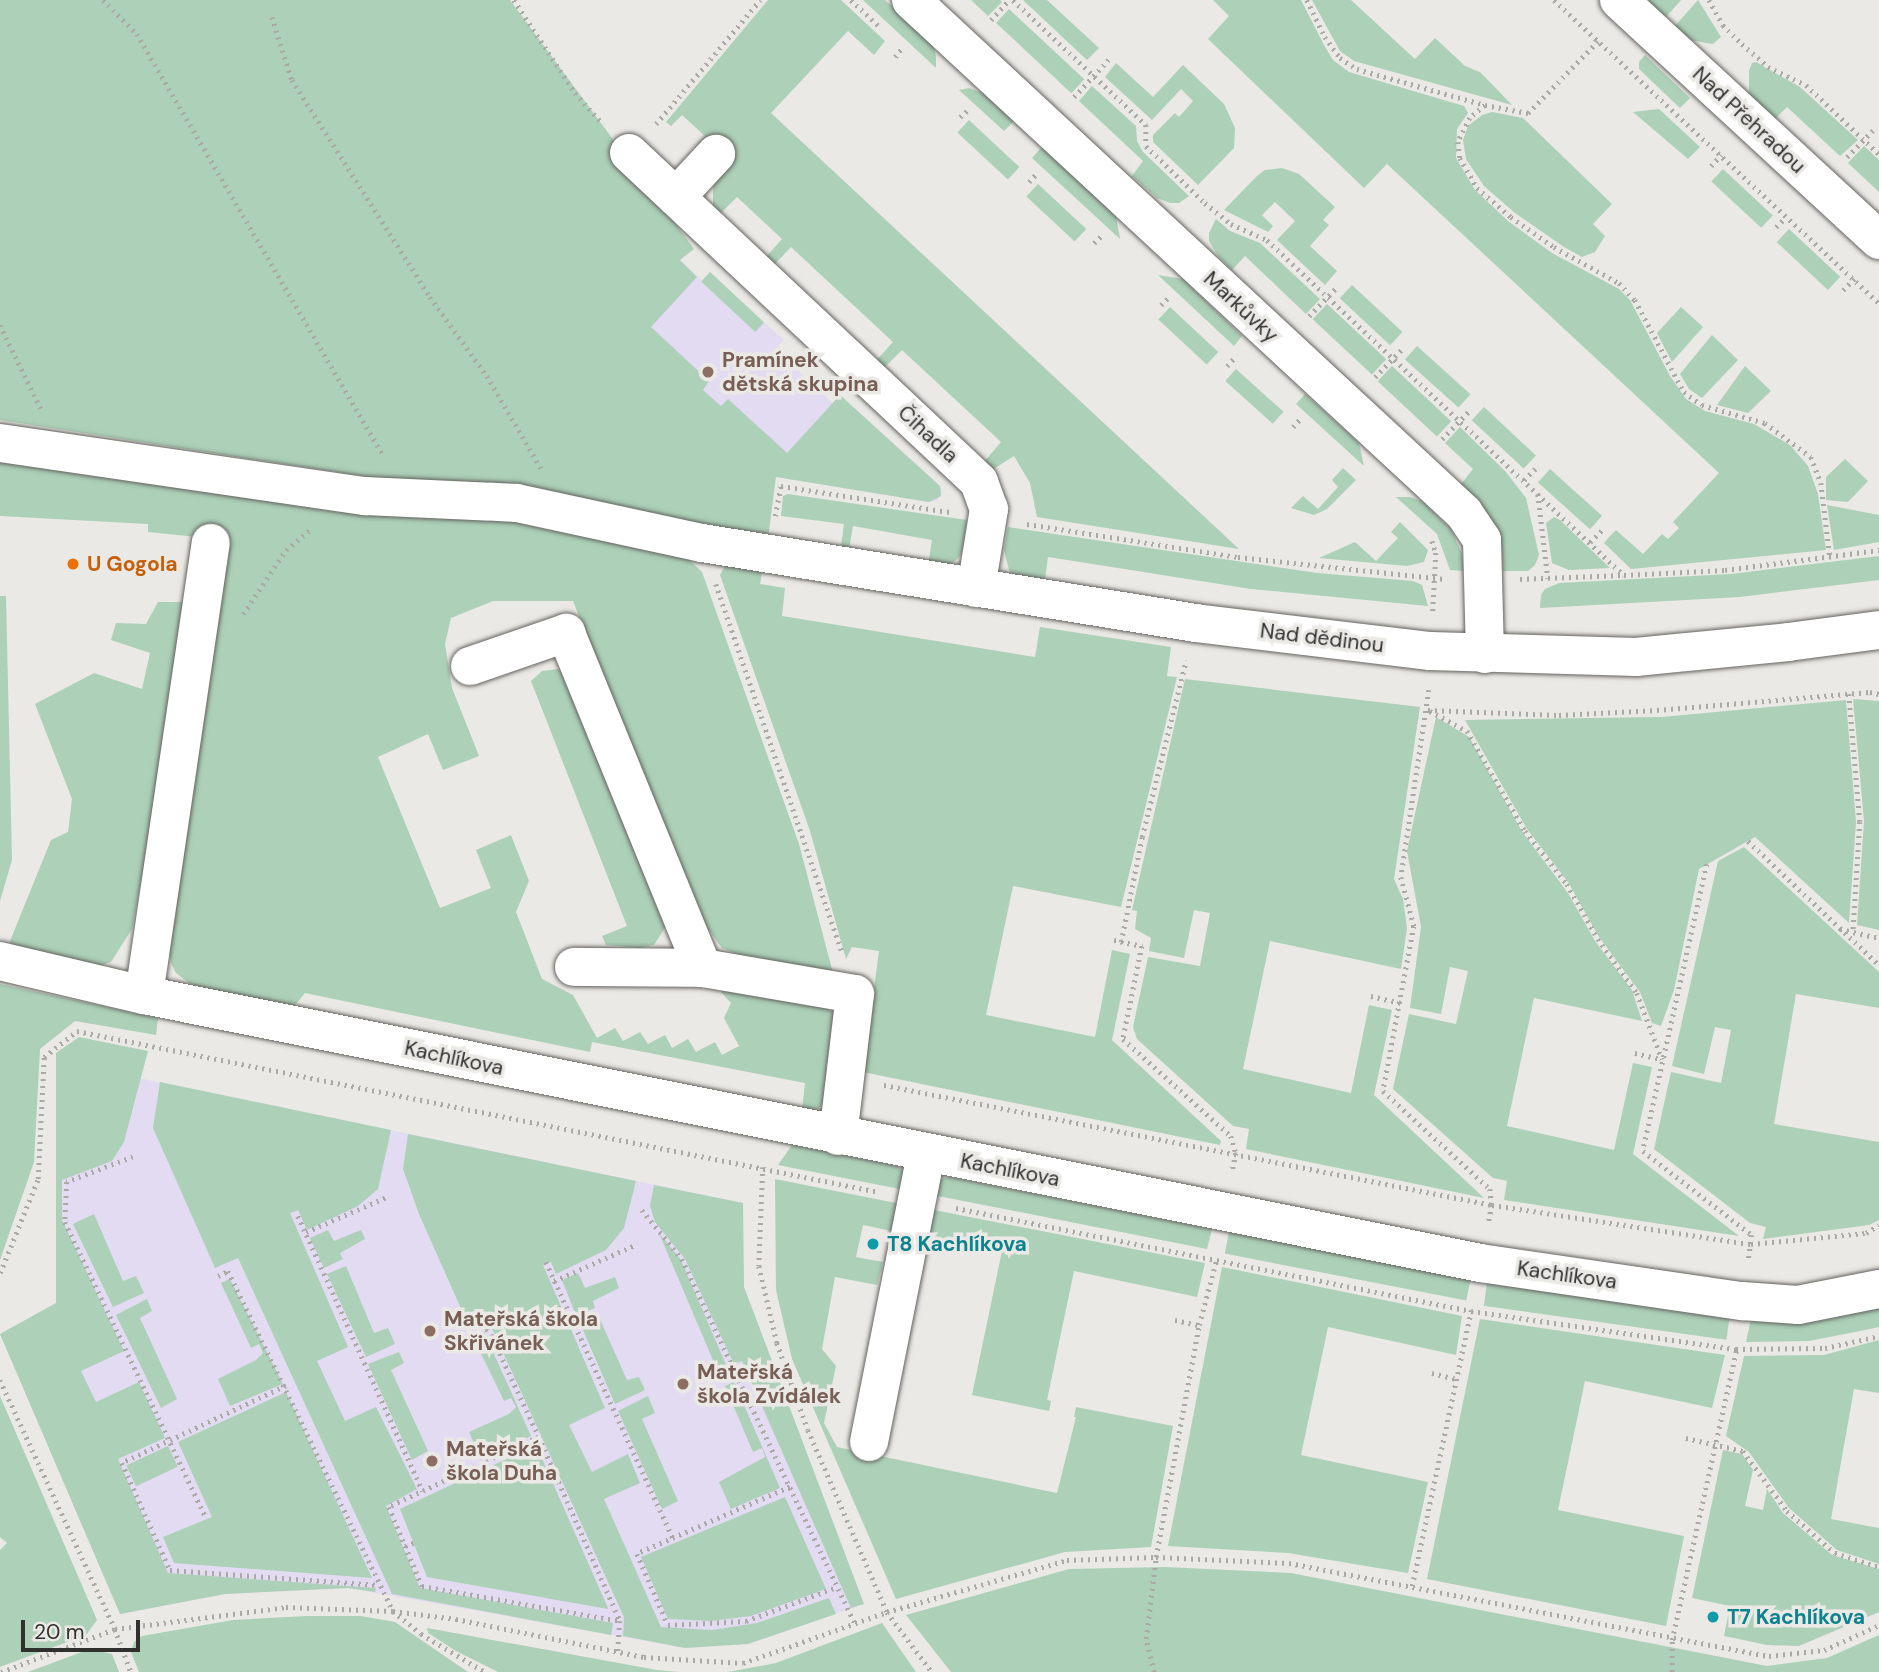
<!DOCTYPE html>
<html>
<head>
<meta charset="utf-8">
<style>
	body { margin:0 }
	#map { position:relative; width:1879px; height:1672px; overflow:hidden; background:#ebe9e5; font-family:"DM Sans",sans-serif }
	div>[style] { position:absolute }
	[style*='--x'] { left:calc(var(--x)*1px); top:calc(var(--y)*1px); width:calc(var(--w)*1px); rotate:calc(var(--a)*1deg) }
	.education>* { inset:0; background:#e3dbf1 }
	.green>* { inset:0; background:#acd0b8; transform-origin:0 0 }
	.path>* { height:4.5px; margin-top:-2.25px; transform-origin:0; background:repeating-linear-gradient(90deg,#aaa9a6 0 2px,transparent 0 7px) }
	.roads { filter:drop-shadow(0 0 2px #64635f) drop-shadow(0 0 2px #64635f) }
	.minor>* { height:38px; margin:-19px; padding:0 19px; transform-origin:19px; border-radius:19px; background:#fff }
	.dots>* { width:19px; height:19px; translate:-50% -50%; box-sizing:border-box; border:4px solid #ebe9e5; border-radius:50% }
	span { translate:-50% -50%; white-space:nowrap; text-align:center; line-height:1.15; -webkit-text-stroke:7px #ebe9e5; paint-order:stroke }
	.street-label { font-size:21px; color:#30302e }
	.education-label { font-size:21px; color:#785e54; font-weight:700 }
	.left { translate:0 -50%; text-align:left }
	.food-label { font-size:21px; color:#c56008; font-weight:700 }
	.culture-label { font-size:21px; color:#0d838f; font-weight:700 }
	.scale { position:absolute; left:21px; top:1620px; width:119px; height:32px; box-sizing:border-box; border:4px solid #30302e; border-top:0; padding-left:9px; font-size:21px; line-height:24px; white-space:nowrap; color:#30302e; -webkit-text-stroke:5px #ebe9e5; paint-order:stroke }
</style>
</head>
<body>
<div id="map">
	<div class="education">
		<div style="clip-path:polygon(680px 260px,756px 330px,764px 322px,784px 340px,775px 349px,833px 403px,840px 395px,940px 486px,942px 492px,937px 501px,929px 502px,677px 461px,586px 329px)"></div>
		<div style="clip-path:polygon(56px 1061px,743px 1203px,744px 1287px,864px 1604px,748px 1644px,685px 1648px,348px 1588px,225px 1594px,120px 1614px,0 1334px,56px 1303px)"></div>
	</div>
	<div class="green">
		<div style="clip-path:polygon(0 0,510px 0,694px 249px,680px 260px,697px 277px,651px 327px,709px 381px,703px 390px,721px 406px,728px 399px,787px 453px,840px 395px,940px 486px,941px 496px,929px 502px,776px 477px,768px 539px,0 420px)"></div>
		<div style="clip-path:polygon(768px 0,841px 0,885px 41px,874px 55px,848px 31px,771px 113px,1239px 549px,1037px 517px,1030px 483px,1014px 456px,992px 470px,983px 463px,1001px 442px,902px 350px,883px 369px,875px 362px,893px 342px,791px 247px,773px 266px,765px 258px,782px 239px,737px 197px,719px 215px,713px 210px,713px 186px,719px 178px,698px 144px,705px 136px,682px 115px,671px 126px,666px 122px)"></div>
		<div style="clip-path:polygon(863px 0,885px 0,932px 44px,936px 55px,936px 68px)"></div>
		<div style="clip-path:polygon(971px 0,1000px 0,1002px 2px,988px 16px)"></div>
		<div style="clip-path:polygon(1023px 0,1047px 0,1099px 48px,1087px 60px)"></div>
		<div style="clip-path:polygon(1213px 0,1301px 0,1324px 45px,1333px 60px,1349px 72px,1464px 106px,1468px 113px,1457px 129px,1456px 158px,1475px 190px,1508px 221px,1552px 253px,1619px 289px,1630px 300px,1670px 376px,1686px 399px,1705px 411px,1754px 424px,1790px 445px,1808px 466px,1818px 494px,1826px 550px,1631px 569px,1604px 543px,1609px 537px,1616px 530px,1643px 554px,1662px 534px,1668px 539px,1679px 528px,1673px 522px,1719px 473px,1387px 164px,1364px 188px,1208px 39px,1229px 16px)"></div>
		<div style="clip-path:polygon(1312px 0,1351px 0,1415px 59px,1435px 38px,1465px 66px,1480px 72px,1512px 105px,1354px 61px,1340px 51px)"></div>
		<div style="clip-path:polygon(1647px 0,1681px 0,1666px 17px)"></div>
		<div style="clip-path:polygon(1698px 0,1721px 37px,1713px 44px,1690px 40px,1675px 26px)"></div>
		<div style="left:1009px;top:9px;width:103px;height:19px;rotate:43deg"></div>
		<div style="clip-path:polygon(1645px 55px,1690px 98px,1680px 108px,1639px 69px,1639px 62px)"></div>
		<div style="clip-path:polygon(1756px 62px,1800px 87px,1858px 140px,1840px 156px,1787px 107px,1774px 120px,1749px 96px,1749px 71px,1752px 63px)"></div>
		<div style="clip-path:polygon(1116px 63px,1153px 97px,1183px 65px,1224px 104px,1235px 128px,1234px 148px,1198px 185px,1153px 142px,1153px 135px,1175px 113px,1179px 117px,1193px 101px,1181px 89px,1152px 120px,1105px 77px)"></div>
		<div style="clip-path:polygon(1092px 86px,1136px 126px,1137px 141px,1143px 152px,1189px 196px,1179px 203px,1170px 203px,1157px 198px,1132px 176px,1143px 161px,1079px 101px)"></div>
		<div style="clip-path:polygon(969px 88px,985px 94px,1014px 121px,1004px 131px,959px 90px)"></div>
		<div style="clip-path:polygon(1659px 109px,1700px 147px,1688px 159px,1633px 112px)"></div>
		<div style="clip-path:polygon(1492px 112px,1523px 118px,1612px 204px,1593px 224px,1605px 236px,1595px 252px,1582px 257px,1564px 247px,1515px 213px,1484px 186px,1466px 159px,1463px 140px,1468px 126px,1482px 115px)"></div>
		<div style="left:969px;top:120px;width:69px;height:17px;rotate:43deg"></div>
		<div style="clip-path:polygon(1864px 146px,1879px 160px,1879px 192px,1848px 163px)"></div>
		<div style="clip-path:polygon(1042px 147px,1116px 216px,1120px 239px,1032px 158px)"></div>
		<div style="clip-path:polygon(1282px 168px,1299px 174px,1335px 207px,1323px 220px,1329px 225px,1310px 246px,1337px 271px,1325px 285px,1277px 240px,1295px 221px,1275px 202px,1262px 215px,1273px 226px,1268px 232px,1224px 210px,1257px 176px,1265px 170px)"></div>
		<div style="left:1723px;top:169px;width:68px;height:17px;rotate:43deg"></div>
		<div style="left:1038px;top:184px;width:66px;height:17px;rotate:43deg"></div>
		<div style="clip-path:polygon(1216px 219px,1230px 231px,1260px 243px,1320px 299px,1306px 314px,1245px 256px,1232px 270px,1218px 256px,1209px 241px,1209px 233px)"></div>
		<div style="left:1789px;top:229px;width:70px;height:18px;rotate:43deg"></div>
		<div style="left:710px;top:272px;width:74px;height:13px;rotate:43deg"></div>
		<div style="clip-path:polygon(1158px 275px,1183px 279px,1242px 336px,1234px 346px)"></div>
		<div style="left:1352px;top:285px;width:69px;height:18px;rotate:43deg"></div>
		<div style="left:1327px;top:304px;width:81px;height:21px;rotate:43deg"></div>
		<div style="left:1170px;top:307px;width:66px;height:17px;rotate:43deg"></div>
		<div style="clip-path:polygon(1681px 307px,1703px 327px,1672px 362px,1657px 333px)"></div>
		<div style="clip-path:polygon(1712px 335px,1738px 360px,1702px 398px,1689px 389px,1680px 374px)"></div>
		<div style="left:1417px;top:346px;width:72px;height:18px;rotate:42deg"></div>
		<div style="left:1392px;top:366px;width:81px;height:21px;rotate:43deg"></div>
		<div style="clip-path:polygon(1745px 366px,1771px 391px,1748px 413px,1717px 405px)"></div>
		<div style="left:1236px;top:369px;width:64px;height:16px;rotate:42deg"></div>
		<div style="clip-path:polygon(1305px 394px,1359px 443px,1364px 466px,1296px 404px)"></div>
		<div style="left:1484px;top:407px;width:71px;height:18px;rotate:43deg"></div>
		<div style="clip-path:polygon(1460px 427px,1506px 472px,1526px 498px,1539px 555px,1535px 565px,1528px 571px,1503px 571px,1501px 548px,1479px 501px,1461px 484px,1473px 469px,1445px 443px)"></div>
		<div style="clip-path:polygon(1845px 459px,1868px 481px,1848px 502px,1826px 500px,1826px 477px)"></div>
		<div style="clip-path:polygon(0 461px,523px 518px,677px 548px,702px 572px,799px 844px,833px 973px,779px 971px,722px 948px,697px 914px,573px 601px,493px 601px,451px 618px,445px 644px,452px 688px,479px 756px,443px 770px,428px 734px,378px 757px,440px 908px,491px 888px,476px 850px,511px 835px,529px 881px,516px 912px,542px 979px,573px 995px,597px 1038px,615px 1028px,623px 1041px,640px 1032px,648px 1044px,665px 1035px,672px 1048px,688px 1039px,696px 1052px,715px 1042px,722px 1055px,739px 1046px,724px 1018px,731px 1003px,721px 992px,725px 988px,818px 1001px,838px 1017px,834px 1090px,822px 1106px,812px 1112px,802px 1110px,805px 1083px,592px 1042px,590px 1052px,305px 993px,292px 1009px,201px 992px,176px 973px,171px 963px,166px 931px,217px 539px,148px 532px,148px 524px,0 516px)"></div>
		<div style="clip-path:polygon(1343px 468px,1356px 480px,1327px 509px,1314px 515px,1291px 508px,1303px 496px,1318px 509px,1338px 487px,1332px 480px)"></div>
		<div style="left:1550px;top:469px;width:70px;height:18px;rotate:42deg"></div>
		<div style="clip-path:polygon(788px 494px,967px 520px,964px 545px,961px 555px,952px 564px,943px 567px,928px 565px,932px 540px,853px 526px,848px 555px,840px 553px,844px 524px,781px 516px,783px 496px)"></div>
		<div style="clip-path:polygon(1396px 497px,1410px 497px,1422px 501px,1451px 529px,1462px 554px,1464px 571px,1450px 570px,1437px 534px)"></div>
		<div style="clip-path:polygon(1827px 505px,1879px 515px,1879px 542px,1834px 550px)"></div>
		<div style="clip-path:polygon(1554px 517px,1560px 520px,1610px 568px,1569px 570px,1552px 563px,1546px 523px)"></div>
		<div style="clip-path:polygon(1400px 522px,1428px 550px,1424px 562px,1407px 566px,1319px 558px,1355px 542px,1376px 561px,1398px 538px,1391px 532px)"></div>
		<div style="clip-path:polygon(1008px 527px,1317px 573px,1413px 581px,1422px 585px,1428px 606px,1251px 589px,1048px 557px,1044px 587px,1018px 579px,1009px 570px,1004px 550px)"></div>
		<div style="clip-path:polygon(1879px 556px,1879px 580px,1740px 597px,1540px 608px,1541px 595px,1545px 589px,1559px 583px,1731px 574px)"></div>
		<div style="clip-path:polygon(736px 562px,763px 568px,760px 584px,785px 588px,782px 616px,1035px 657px,1040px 627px,1171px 647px,1167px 676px,1177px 677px,1121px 907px,1013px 886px,986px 1015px,1095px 1037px,1112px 950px,1130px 954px,1112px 1040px,1221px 1141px,1220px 1145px,863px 1072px,879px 951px,852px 947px,846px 959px,810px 831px,720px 575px,725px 566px)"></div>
		<div style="clip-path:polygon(0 596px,6px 596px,12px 860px,0 901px)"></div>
		<div style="clip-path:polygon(158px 602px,194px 602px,132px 929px,111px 962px,99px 966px,12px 953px,10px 941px,51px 840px,68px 832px,72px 799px,35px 704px,94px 673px,142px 689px,150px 653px,111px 640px,116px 623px,146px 624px)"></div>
		<div style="clip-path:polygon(558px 669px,572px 677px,668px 923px,654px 945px,639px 948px,606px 945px,602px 936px,627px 926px,531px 681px,542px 671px)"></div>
		<div style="clip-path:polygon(1185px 679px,1420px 707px,1394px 879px,1403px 899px,1407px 928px,1401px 969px,1270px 941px,1243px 1069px,1351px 1093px,1369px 1005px,1392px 1010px,1374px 1095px,1484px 1198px,1246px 1149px,1249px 1129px,1233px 1126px,1137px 1039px,1133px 1027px,1148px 957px,1200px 966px,1210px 913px,1194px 910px,1184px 958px,1149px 951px,1151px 938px,1135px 929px,1137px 911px,1132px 910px)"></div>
		<div style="clip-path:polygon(1853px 699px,1879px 701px,1879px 930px,1857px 925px,1864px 821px)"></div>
		<div style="clip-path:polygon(1846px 700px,1856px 822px,1849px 923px,1755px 837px,1699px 869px,1674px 990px,1661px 1026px,1652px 1023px,1640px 992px,1599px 937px,1568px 882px,1527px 829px,1465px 720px,1662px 717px)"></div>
		<div style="clip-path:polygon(1436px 717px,1469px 737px,1523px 833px,1568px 893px,1595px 941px,1632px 990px,1642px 1021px,1534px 998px,1507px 1126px,1614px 1150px,1633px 1063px,1652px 1067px,1633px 1154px,1739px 1236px,1504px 1200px,1507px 1181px,1493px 1178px,1393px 1089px,1409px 1014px,1456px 1024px,1468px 971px,1450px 967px,1441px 1014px,1410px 1008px,1421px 927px,1407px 851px)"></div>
		<div style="clip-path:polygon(1744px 847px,1879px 972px,1879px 1008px,1796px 994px,1774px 1124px,1879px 1142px,1879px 1220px,1869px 1225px,1763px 1239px,1766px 1227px,1750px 1223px,1654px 1149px,1671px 1072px,1721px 1083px,1731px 1030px,1715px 1027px,1704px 1074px,1672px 1066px,1718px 861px)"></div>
		<div style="clip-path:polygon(0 984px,158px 1018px,156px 1035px,75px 1021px,40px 1049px,34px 1162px,0 1260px)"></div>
		<div style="clip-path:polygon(79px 1037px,148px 1051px,124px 1142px,112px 1161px,62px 1180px,62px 1220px,124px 1351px,81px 1371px,96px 1402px,139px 1382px,165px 1438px,118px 1459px,168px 1573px,376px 1588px,375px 1592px,348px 1588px,225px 1594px,120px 1614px,0 1334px,56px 1303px,56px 1053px)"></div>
		<div style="clip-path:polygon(160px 1082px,391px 1130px,378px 1189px,358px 1206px,307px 1230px,298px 1210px,290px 1213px,348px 1347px,317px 1361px,345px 1421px,376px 1407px,417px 1489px,386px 1506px,420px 1588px,613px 1623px,611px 1635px,392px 1594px,238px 1258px,215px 1268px,153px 1128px)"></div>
		<div style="clip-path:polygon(408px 1134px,636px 1181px,624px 1228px,606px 1250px,556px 1274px,551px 1262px,543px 1265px,605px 1408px,569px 1425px,592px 1472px,628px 1454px,640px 1483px,604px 1499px,661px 1627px,712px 1630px,757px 1623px,829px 1598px,836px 1614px,748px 1644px,685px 1648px,623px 1636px,624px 1617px,485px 1313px,467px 1322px,419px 1214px,403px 1169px)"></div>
		<div style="clip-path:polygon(792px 1145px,897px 1166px,909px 1177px,910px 1191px,778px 1165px)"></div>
		<div style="clip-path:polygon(949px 1177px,1212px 1229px,1207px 1249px,928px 1194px,933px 1181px)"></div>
		<div style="clip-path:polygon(775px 1179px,906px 1205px,901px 1233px,863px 1225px,856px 1257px,883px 1262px,877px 1285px,835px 1277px,822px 1349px,836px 1366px,824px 1423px,837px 1447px,1057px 1493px,1076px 1417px,1074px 1417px,1076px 1407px,1173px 1426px,1151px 1547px,1065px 1552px,896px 1599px,792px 1359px,776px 1290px)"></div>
		<div style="clip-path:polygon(654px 1185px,743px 1203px,744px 1287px,864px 1604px,851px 1608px,742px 1361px,734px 1364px,685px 1259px,655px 1222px,650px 1206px)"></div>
		<div style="clip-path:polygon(924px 1208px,1205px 1263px,1197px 1297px,1074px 1271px,1047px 1400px,1051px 1401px,1049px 1411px,972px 1395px,1002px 1251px,919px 1233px)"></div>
		<div style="clip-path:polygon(94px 1214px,123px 1281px,136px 1276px,144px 1293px,113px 1307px,73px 1224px)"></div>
		<div style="clip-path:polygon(328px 1230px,334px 1241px,361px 1230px,365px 1239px,340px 1253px,343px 1259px,324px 1268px,310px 1238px)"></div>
		<div style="left:1229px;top:1232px;width:246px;height:22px;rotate:11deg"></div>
		<div style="clip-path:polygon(659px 1233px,681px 1260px,727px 1367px,718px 1372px)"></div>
		<div style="clip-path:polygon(346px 1266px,374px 1333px,388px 1328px,395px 1344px,366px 1357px,327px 1274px)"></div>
		<div style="clip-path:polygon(1222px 1267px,1462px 1316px,1456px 1355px,1328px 1327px,1301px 1455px,1428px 1482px,1408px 1573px,1288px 1553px,1168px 1546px)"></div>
		<div style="clip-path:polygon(578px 1273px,585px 1288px,615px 1277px,619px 1288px,593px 1301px,595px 1308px,576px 1315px,562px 1280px)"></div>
		<div style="clip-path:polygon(230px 1279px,283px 1384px,230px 1406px,218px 1379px,256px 1360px,263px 1353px,259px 1344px,251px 1348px,221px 1283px)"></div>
		<div style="left:1487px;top:1283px;width:245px;height:23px;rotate:8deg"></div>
		<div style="clip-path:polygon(147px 1299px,152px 1311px,140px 1318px,177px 1399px,161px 1408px,116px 1315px)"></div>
		<div style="clip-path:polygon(1879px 1305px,1879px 1327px,1865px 1330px,1809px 1341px,1746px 1342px,1751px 1319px,1807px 1322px)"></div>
		<div style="clip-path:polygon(598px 1315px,627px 1380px,639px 1377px,645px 1390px,615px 1404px,580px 1323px)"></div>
		<div style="clip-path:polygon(1480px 1319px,1725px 1355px,1712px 1408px,1585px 1381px,1558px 1510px,1684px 1536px,1666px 1626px,1427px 1579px)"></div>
		<div style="clip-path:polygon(484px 1332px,531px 1436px,481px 1460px,469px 1432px,509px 1414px,516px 1407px,511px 1398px,504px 1401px,473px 1337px)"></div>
		<div style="clip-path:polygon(1879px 1340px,1879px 1393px,1854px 1389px,1831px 1519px,1879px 1528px,1879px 1564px,1837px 1550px,1789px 1508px,1749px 1452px,1726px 1436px,1744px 1356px,1824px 1355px)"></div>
		<div style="clip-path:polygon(399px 1352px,404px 1363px,391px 1370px,428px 1451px,412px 1460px,368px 1364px)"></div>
		<div style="clip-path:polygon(734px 1382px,780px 1488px,731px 1509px,719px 1482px,765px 1457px,762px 1448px,753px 1452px,725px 1386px)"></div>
		<div style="clip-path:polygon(286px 1392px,372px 1578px,174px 1563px,163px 1537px,212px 1517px,178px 1442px)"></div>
		<div style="clip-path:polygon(0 1396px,97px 1620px,86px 1635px,0 1667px,0 1550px,7px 1543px,0 1537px)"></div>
		<div style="clip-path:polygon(648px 1396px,655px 1413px,642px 1419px,678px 1501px,662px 1509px,618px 1411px)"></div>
		<div style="clip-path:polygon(536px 1445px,608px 1608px,608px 1609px,427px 1577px,400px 1509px)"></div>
		<div style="left:168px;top:1446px;width:23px;height:46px;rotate:65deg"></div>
		<div style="clip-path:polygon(1723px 1450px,1742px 1454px,1753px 1470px,1745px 1506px,1763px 1510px,1767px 1489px,1783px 1513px,1832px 1555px,1879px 1569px,1879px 1612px,1799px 1646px,1767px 1645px,1724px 1636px,1730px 1606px,1692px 1598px)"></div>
		<div style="clip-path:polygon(785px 1497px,826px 1589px,751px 1616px,712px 1621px,668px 1619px,641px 1557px)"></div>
		<div style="clip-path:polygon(1165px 1567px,1291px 1573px,1767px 1666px,1827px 1658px,1879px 1635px,1879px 1672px,951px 1672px,906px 1615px,1069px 1569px)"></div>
		<div style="clip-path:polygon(307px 1616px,361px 1616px,395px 1622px,468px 1672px,139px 1672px,131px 1652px,134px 1642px,142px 1636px,233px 1620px)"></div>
		<div style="clip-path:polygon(882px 1623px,916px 1672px,728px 1672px,776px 1663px)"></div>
		<div style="clip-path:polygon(427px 1628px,657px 1670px,679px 1672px,498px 1672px,456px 1651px,428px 1633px)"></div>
		<div style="clip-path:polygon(90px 1649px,112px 1654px,119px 1672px,28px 1672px)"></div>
	</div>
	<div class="path">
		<div style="--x:103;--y:0;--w:48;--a:45"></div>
		<div style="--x:137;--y:34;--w:489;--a:59.7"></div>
		<div style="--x:514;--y:0;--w:111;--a:56.7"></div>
		<div style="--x:575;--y:93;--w:42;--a:47.9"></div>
		<div style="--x:851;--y:0;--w:40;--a:43"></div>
		<div style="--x:1013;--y:0;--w:183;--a:43.2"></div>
		<div style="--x:1146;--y:125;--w:21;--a:90"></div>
		<div style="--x:1146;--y:146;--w:82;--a:44"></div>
		<div style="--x:1205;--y:203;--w:33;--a:39"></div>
		<div style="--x:1231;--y:224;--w:39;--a:24"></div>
		<div style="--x:1267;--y:240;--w:490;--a:43.2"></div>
		<div style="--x:1624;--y:575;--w:101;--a:-2.8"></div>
		<div style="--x:1725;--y:570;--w:155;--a:-7.4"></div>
		<div style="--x:1307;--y:0;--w:41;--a:64.1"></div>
		<div style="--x:1325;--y:37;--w:26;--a:54"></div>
		<div style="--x:1340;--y:58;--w:20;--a:33"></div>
		<div style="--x:1357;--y:69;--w:133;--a:15.7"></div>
		<div style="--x:1485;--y:105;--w:44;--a:10.5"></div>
		<div style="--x:1528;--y:113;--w:100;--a:-45.8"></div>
		<div style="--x:1554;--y:0;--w:444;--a:43"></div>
		<div style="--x:1709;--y:0;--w:29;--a:61"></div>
		<div style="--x:1723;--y:25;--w:27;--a:45"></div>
		<div style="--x:1742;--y:44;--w:35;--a:41"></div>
		<div style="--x:1768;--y:67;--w:42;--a:25.3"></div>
		<div style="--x:1806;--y:85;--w:100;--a:43.4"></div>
		<div style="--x:272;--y:17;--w:66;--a:72.4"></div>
		<div style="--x:292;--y:80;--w:257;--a:57.5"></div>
		<div style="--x:430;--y:297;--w:97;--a:54.2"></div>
		<div style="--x:487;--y:376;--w:107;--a:59.6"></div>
		<div style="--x:991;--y:20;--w:27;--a:-48"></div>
		<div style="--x:895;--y:57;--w:11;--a:-52"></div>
		<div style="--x:1074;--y:97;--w:53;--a:-47.3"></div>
		<div style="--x:1485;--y:105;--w:20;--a:139"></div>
		<div style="--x:1470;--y:118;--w:27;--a:117"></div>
		<div style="--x:1458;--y:142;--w:16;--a:83"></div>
		<div style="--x:1460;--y:158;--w:34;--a:60"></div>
		<div style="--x:1477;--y:188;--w:45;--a:40.5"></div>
		<div style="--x:1511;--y:217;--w:52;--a:34.9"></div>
		<div style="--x:1554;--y:247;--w:74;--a:29"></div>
		<div style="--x:1619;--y:283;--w:23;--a:47"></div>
		<div style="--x:1635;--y:300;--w:104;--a:62"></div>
		<div style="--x:1684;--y:392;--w:22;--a:36"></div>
		<div style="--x:1702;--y:405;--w:66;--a:15.9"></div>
		<div style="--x:1765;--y:423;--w:57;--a:36.5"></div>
		<div style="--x:1811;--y:457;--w:28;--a:69"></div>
		<div style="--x:1821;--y:483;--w:75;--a:83.1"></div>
		<div style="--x:960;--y:117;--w:11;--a:-41"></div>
		<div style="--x:656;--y:124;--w:162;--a:-50"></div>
		<div style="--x:1847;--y:157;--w:37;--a:-46"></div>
		<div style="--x:1711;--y:166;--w:15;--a:-48"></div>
		<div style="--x:1029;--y:182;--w:12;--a:-48"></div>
		<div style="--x:1776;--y:227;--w:14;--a:-45"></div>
		<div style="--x:1094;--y:243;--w:13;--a:-45"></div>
		<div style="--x:1843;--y:290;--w:16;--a:-45"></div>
		<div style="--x:1161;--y:305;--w:13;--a:-45"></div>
		<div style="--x:1309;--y:316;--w:42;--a:-46"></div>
		<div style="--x:0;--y:325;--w:93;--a:64"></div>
		<div style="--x:1227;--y:366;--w:13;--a:-48"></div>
		<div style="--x:1375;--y:377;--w:42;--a:-46"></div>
		<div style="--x:1293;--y:427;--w:13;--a:-48"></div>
		<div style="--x:1442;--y:439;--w:42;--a:-46"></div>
		<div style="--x:1524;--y:480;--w:16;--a:-45"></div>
		<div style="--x:1538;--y:494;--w:85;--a:83.2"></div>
		<div style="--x:775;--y:516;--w:31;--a:-79"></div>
		<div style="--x:781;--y:486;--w:170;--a:8.8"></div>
		<div style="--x:1027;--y:524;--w:214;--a:8.9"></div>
		<div style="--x:1238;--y:557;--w:208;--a:6.1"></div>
		<div style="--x:1432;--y:541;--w:13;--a:72"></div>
		<div style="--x:1436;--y:553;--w:58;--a:93"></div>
		<div style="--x:1590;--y:542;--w:17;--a:-45"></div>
		<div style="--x:1520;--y:579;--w:103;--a:-2.2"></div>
		<div style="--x:716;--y:584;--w:390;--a:71.1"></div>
		<div style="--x:243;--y:614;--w:77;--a:-56.1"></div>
		<div style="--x:286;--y:550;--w:33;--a:-40"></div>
		<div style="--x:1429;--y:690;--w:189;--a:98.5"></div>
		<div style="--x:1401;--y:877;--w:51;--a:75.1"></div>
		<div style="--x:1414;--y:926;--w:168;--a:100.6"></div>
		<div style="--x:1383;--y:1091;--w:145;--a:42.5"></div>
		<div style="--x:1490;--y:1189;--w:16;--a:83"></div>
		<div style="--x:1492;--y:1205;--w:21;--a:101"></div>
		<div style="--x:1849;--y:694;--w:128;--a:85.1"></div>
		<div style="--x:1860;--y:822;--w:110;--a:93.6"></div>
		<div style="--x:1428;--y:710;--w:131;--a:2.2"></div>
		<div style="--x:1559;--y:715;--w:98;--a:-2.9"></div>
		<div style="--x:1657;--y:710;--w:214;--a:-4.8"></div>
		<div style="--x:1870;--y:692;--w:9;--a:13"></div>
		<div style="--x:1430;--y:711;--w:42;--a:28.4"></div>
		<div style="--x:1467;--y:731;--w:116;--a:59.9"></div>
		<div style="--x:1525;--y:831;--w:68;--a:51.6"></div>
		<div style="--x:1567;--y:884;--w:63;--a:60.6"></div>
		<div style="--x:1598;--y:939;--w:67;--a:54.2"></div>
		<div style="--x:1637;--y:993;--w:71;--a:69.3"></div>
		<div style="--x:1748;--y:841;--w:180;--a:43.4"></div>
		<div style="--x:1707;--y:864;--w:294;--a:102.6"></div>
		<div style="--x:1643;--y:1151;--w:138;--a:37.6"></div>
		<div style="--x:1752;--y:1235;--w:27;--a:98"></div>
		<div style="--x:1840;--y:929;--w:40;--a:13"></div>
		<div style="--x:1114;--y:940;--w:29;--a:12"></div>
		<div style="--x:1142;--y:946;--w:95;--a:101.5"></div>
		<div style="--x:1123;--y:1039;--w:145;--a:41.9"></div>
		<div style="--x:1231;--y:1136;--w:18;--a:74"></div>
		<div style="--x:1236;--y:1153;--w:20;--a:101"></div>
		<div style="--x:1121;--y:942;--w:107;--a:-78.7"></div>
		<div style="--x:1142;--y:837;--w:182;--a:-76"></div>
		<div style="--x:1371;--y:996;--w:31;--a:13"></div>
		<div style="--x:1635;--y:1053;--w:27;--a:13"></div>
		<div style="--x:884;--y:1085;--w:620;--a:11.16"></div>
		<div style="--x:1492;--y:1205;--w:262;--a:8.6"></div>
		<div style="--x:1751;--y:1244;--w:116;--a:-5.5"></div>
		<div style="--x:1866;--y:1233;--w:15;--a:-32"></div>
		<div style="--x:133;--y:1157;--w:71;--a:159.3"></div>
		<div style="--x:67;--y:1182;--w:40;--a:92.9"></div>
		<div style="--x:65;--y:1222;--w:325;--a:64.5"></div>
		<div style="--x:763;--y:1167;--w:99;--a:92.3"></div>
		<div style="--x:759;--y:1266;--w:79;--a:76.8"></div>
		<div style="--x:777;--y:1343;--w:92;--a:70.4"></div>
		<div style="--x:808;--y:1430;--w:198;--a:66.5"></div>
		<div style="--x:887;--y:1612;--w:75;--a:53.1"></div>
		<div style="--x:956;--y:1208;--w:525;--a:11.31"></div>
		<div style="--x:1471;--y:1311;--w:268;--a:8.2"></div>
		<div style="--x:1736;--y:1349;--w:89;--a:-0.6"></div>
		<div style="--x:1825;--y:1348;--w:55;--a:-12.5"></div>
		<div style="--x:642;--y:1210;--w:63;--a:50.8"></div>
		<div style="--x:682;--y:1259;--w:127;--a:64.8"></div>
		<div style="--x:298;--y:1216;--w:302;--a:65.6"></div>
		<div style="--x:306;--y:1232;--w:88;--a:-23.4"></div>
		<div style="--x:546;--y:1262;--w:304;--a:65.3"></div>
		<div style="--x:0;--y:1273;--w:101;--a:-68"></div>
		<div style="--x:38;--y:1179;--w:122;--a:-87.2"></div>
		<div style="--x:44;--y:1057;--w:42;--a:-38.2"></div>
		<div style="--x:77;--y:1031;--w:818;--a:11.35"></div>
		<div style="--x:218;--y:1276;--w:11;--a:-27"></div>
		<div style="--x:228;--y:1271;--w:378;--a:64.1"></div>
		<div style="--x:393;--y:1611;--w:36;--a:39"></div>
		<div style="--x:421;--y:1634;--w:74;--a:30.7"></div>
		<div style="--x:554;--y:1281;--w:91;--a:-24"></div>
		<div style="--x:1175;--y:1320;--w:25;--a:12"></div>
		<div style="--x:472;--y:1336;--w:18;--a:-27"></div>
		<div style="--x:488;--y:1328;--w:120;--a:64.9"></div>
		<div style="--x:539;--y:1437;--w:201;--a:66.2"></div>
		<div style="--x:620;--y:1621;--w:30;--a:94"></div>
		<div style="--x:1432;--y:1373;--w:25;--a:14"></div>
		<div style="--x:722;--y:1379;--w:15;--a:-20"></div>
		<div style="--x:736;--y:1374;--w:276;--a:64.5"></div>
		<div style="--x:0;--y:1380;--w:274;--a:65.2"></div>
		<div style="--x:115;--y:1629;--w:46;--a:69.6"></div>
		<div style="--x:286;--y:1386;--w:181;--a:154.8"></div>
		<div style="--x:122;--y:1463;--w:117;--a:65.8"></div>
		<div style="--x:170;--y:1570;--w:209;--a:4.1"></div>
		<div style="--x:539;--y:1437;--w:166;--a:155"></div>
		<div style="--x:389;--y:1507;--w:86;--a:67.3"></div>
		<div style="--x:422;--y:1586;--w:201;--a:10"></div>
		<div style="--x:1686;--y:1438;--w:58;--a:12.8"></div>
		<div style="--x:1743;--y:1451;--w:74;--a:53.7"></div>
		<div style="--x:1787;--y:1511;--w:64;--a:41.2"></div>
		<div style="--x:1835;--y:1553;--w:46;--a:17.7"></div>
		<div style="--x:790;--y:1487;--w:167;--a:156.4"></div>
		<div style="--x:637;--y:1554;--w:77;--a:66.4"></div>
		<div style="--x:668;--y:1625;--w:78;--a:-2.9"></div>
		<div style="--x:746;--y:1621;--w:97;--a:-20.5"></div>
		<div style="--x:405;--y:1546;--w:9;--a:-21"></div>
		<div style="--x:1412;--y:1586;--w:282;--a:-77.9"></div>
		<div style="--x:1;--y:1672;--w:122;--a:-20.7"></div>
		<div style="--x:115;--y:1629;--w:172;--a:-7.3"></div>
		<div style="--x:286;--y:1607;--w:107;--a:2.1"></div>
		<div style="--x:393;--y:1611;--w:64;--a:7.2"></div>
		<div style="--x:456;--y:1619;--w:192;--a:11.4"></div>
		<div style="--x:644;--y:1657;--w:99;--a:3.5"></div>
		<div style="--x:743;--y:1663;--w:153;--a:-19.5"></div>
		<div style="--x:887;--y:1612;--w:187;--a:-16.1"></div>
		<div style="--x:1067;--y:1560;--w:89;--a:-1.9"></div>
		<div style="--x:1156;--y:1557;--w:133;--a:2.6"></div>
		<div style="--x:1289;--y:1563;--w:489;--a:11"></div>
		<div style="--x:1769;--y:1656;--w:55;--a:-6.2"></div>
		<div style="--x:1824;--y:1650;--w:60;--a:-24.4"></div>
		<div style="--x:1154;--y:1672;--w:34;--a:-104"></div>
		<div style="--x:1146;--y:1639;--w:83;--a:-83"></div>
		<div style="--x:1156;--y:1557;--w:236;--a:-79.5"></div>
		<div style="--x:1199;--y:1325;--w:69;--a:-75"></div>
		<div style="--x:1672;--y:1672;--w:32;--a:-90"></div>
		<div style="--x:1672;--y:1640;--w:300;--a:-77.5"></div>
	</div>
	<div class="roads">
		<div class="minor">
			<div style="--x:911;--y:0;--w:754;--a:42.85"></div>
			<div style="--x:1464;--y:513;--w:32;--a:56"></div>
			<div style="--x:1482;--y:540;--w:114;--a:88.5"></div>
			<div style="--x:1619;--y:0;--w:354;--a:42.7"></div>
			<div style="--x:629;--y:153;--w:480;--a:43.2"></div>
			<div style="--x:979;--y:482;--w:29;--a:70"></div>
			<div style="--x:989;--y:509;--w:80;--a:99.3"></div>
			<div style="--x:676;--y:197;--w:59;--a:-47.1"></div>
			<div style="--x:0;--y:443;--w:369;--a:8.3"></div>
			<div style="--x:365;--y:496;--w:152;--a:2.6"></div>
			<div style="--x:517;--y:503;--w:189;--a:12.2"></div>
			<div style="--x:702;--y:543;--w:499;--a:9.2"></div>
			<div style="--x:1195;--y:623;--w:237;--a:6.8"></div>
			<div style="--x:1430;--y:651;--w:206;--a:1.7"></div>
			<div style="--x:1636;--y:657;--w:153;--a:-5.6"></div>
			<div style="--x:1788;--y:642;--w:92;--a:-7.5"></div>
			<div style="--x:470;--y:666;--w:102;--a:-19"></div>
			<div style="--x:566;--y:633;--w:362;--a:67.8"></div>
			<div style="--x:703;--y:968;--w:154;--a:9.7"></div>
			<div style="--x:855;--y:994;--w:143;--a:96.8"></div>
			<div style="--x:0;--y:961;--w:148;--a:13.3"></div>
			<div style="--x:144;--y:995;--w:1363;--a:11.34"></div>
			<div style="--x:1480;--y:1263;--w:265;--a:8.3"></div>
			<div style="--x:1742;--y:1301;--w:56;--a:4.1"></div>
			<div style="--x:1798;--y:1305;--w:83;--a:-11.2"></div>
			<div style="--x:574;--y:967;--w:129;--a:0.4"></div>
			<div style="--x:144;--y:995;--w:457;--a:-81.6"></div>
			<div style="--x:869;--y:1442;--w:295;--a:-78.8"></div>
		</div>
	</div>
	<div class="dots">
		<div style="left:708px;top:372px;background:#8d6e63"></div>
		<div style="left:73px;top:564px;background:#e8710a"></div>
		<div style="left:873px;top:1244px;background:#0f9aa8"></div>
		<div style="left:430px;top:1331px;background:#8d6e63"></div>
		<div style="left:683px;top:1384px;background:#8d6e63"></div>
		<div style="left:432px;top:1461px;background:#8d6e63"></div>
		<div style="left:1713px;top:1617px;background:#0f9aa8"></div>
	</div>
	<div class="street-label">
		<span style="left:1749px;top:120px;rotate:43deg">Nad Přehradou</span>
		<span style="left:1241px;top:307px;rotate:43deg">Markůvky</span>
		<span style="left:928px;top:434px;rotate:43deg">Čihadla</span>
		<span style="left:1322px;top:638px;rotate:7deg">Nad dědinou</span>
		<span style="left:454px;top:1058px;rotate:12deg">Kachlíkova</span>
		<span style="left:1010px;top:1170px;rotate:11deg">Kachlíkova</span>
		<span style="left:1567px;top:1275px;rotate:8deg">Kachlíkova</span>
	</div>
	<div class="education-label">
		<span class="left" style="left:722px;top:372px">Pramínek<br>dětská skupina</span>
		<span class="left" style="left:444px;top:1331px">Mateřská škola<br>Skřivánek</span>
		<span class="left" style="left:697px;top:1384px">Mateřská<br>škola Zvídálek</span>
		<span class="left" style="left:446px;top:1461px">Mateřská<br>škola Duha</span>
	</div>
	<div class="food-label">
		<span class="left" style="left:87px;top:564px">U Gogola</span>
	</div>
	<div class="culture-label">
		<span class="left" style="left:887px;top:1244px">T8 Kachlíkova</span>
		<span class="left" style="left:1727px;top:1617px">T7 Kachlíkova</span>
	</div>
	<div class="scale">20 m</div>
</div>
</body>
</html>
